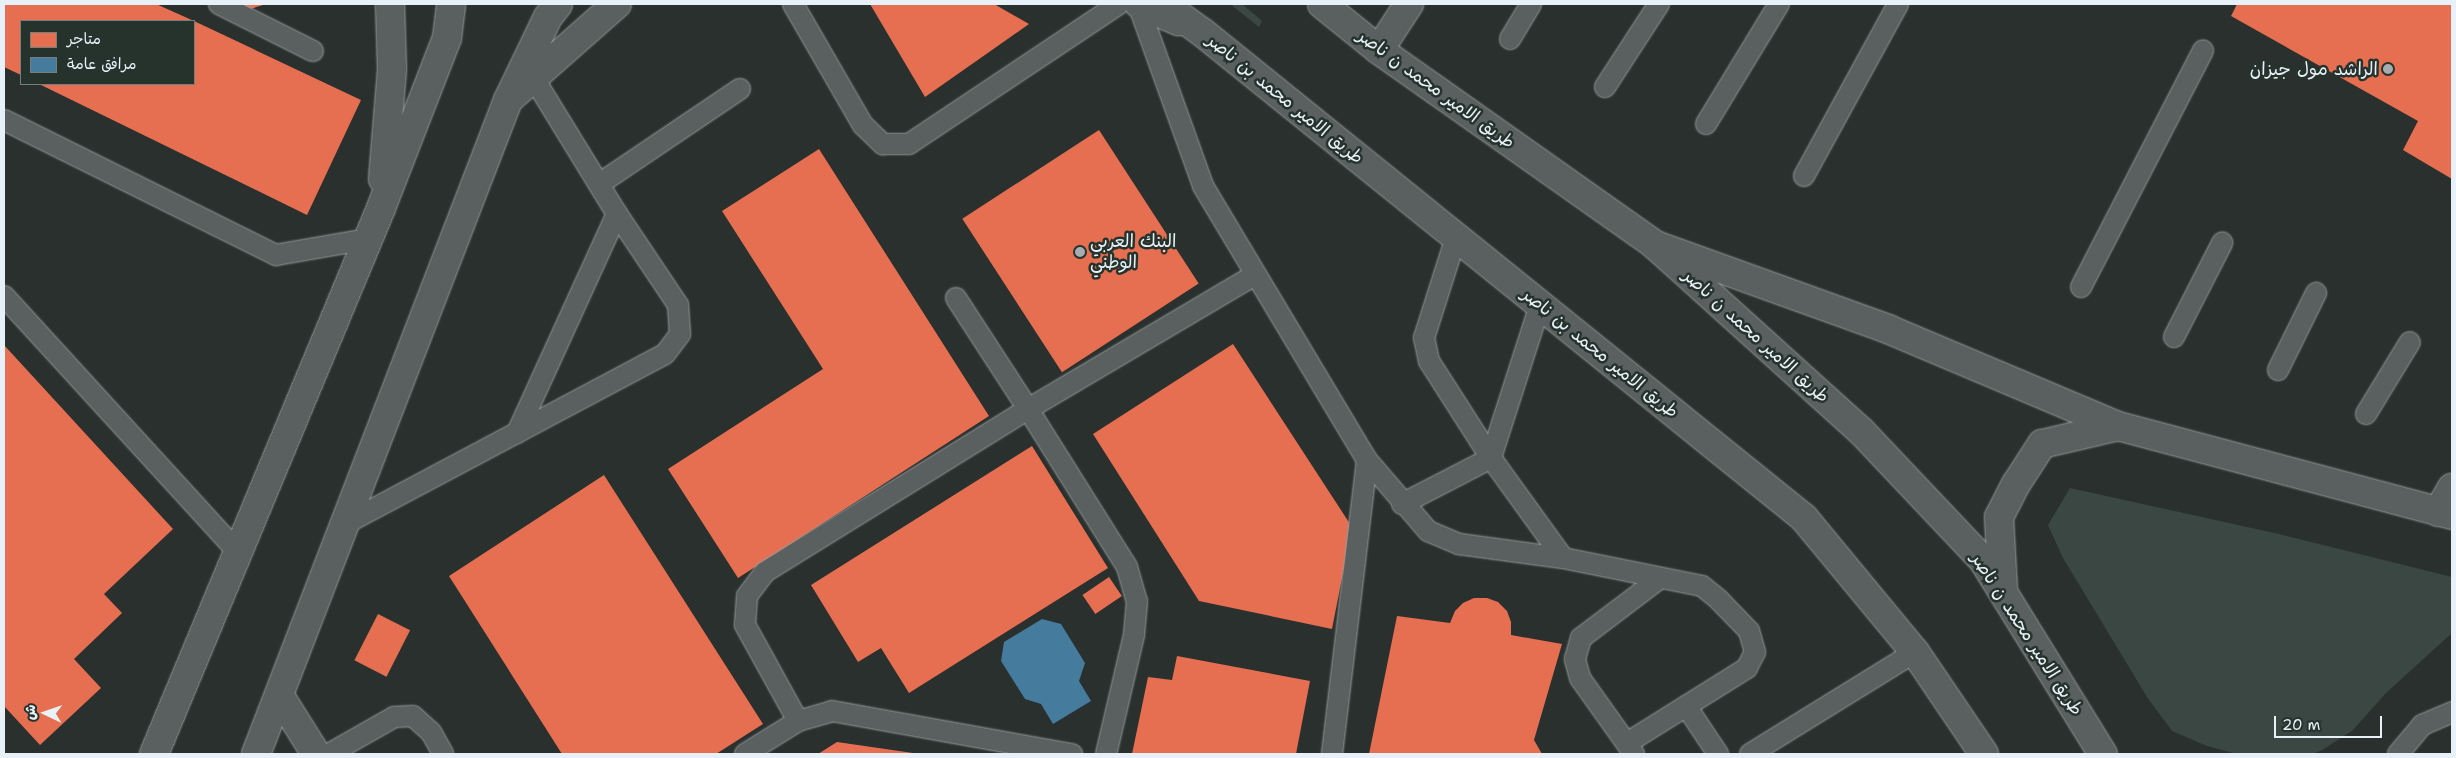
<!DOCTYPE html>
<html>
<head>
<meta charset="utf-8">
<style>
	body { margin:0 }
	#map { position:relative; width:2456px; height:758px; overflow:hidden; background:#29302d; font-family:"Shantell Sans","Playpen Sans Arabic",sans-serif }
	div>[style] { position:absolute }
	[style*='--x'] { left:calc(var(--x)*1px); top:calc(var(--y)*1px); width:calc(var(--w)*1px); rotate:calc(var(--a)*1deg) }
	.green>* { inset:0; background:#3b4743 }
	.shops>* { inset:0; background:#e76f51; transform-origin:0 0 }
	.public>* { inset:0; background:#457b9d }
	.roads { filter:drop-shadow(0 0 1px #959a9a) drop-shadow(0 0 1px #959a9a) }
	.service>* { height:20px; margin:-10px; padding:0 10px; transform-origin:10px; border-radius:10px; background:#5a6060 }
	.minor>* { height:28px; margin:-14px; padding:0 14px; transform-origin:14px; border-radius:14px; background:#5a6060 }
	.tertiary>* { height:28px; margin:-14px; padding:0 14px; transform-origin:14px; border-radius:14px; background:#5a6060 }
	.secondary>* { height:28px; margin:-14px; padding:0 14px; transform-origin:14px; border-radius:14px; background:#5a6060 }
	.dots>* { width:14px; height:14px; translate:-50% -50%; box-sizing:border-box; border:2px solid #26332d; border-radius:50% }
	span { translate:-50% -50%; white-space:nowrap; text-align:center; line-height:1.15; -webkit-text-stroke:5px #26332d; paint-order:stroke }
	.poi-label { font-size:18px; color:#e8f1f8 }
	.right { translate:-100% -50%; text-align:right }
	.left { translate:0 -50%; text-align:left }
	.street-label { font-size:18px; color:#e8f1f8 }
	.frame { position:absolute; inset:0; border:5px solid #e8f1f8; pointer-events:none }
	.legend { position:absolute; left:20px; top:20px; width:175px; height:65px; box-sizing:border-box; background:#26332d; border:1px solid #747f7e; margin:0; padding:6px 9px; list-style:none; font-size:15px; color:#e8f1f8 }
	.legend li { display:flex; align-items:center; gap:10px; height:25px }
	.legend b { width:25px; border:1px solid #747f7e }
	.north { position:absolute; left:20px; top:688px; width:50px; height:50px; -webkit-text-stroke:4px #26332d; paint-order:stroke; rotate:273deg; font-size:14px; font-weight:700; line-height:20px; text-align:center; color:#e8f1f8 }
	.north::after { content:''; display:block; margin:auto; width:18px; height:22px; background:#e8f1f8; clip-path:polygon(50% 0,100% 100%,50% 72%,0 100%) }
	.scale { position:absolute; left:2274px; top:716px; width:108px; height:22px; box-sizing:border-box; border:2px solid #e8f1f8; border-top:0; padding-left:6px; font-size:15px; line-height:18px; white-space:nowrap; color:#e8f1f8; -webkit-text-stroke:4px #26332d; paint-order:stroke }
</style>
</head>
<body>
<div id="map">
	<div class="green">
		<div style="clip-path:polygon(1230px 4px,1242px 4px,1262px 21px,1259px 27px)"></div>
		<div style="clip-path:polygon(2070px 488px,2279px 534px,2452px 577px,2452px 633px,2386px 693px,2352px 731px,2322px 750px,2313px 754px,2237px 754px,2207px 746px,2172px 731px,2147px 697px,2063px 558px,2048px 525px)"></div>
	</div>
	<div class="shops">
		<div style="clip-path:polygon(4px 4px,156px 4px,194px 21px,21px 21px,21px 75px,4px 67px)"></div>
		<div style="clip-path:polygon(238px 4px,266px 4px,241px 12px)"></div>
		<div style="clip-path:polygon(870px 4px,994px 4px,1029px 24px,925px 97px)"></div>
		<div style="clip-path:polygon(2237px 4px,2452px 4px,2452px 179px,2403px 150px,2418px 121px,2231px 16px)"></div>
		<div style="clip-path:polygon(194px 21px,361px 100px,307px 215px,39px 84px,194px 84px)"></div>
		<div style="left:1099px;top:130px;width:183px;height:163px;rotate:57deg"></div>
		<div style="clip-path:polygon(819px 149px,989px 416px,738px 578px,668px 469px,823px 369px,722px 211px)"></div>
		<div style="clip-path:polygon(1233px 344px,1352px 527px,1332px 629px,1199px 601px,1093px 434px)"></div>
		<div style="clip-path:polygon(4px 345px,173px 529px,104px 594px,122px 613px,74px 659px,101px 688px,40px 745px,4px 706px)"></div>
		<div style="clip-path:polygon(1032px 446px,1108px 568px,909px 693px,881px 648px,858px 662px,811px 585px)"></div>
		<div style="clip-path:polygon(604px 475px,763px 724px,716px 754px,562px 754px,449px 576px)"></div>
		<div style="left:1109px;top:577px;width:23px;height:32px;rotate:56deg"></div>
		<div style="clip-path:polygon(1474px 598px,1487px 598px,1498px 602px,1507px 611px,1511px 622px,1511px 635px,1562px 644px,1534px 740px,1542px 754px,1369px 754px,1397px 616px,1450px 623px,1455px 611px,1463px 603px)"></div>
		<div style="left:378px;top:614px;width:36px;height:52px;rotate:27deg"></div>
		<div style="clip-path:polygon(1177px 656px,1310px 681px,1296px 754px,1132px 754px,1148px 677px,1172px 680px)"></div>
		<div style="clip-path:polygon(837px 742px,913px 753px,913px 754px,818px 754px)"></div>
	</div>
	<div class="public">
		<div style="clip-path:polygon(1042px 619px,1061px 624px,1085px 663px,1079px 681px,1091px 701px,1053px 724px,1041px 704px,1025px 699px,1001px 661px,1004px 642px)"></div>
	</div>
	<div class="roads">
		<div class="service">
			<div style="--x:219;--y:4;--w:105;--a:26.6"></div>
			<div style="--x:793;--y:4;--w:140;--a:60"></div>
			<div style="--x:863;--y:125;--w:28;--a:44"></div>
			<div style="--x:883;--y:144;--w:26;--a:0"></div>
			<div style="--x:909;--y:144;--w:252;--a:-33.7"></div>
			<div style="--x:1138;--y:4;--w:193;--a:70.3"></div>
			<div style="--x:1203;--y:186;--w:319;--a:59.1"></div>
			<div style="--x:1367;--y:460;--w:94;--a:49.3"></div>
			<div style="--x:1428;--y:531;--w:34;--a:23"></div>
			<div style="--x:1459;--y:544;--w:105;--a:7.7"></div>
			<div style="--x:1510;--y:39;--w:41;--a:-59"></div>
			<div style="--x:1605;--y:87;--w:99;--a:-57"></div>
			<div style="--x:4;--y:120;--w:304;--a:26.4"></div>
			<div style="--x:276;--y:255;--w:93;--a:-9.9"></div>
			<div style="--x:1706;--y:124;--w:140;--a:-58.7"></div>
			<div style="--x:1804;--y:176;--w:196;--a:-61.3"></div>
			<div style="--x:599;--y:184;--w:170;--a:-34"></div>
			<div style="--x:2081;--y:287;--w:266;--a:-62.7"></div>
			<div style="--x:4;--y:296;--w:348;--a:47.6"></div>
			<div style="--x:956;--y:298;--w:132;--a:57"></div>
			<div style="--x:1028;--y:409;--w:186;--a:57.9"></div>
			<div style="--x:1127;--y:567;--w:35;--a:74"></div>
			<div style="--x:1137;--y:601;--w:34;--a:95"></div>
			<div style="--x:1134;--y:635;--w:122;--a:103.2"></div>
			<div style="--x:1540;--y:305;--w:161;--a:107.8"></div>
			<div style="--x:1491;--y:458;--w:123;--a:54.2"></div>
			<div style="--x:1563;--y:558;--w:142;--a:11.4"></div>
			<div style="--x:1702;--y:586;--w:22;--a:39"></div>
			<div style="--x:1719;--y:600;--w:43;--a:45.9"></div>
			<div style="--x:1749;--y:631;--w:22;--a:74"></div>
			<div style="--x:1755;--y:652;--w:18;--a:117"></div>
			<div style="--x:1747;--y:668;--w:142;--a:148"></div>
			<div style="--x:2174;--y:337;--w:106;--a:-62.9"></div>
			<div style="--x:2278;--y:370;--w:86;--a:-63.7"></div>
			<div style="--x:2366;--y:414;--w:84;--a:-58.6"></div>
			<div style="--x:517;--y:433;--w:241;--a:-65.5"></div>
			<div style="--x:1402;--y:504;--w:100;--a:-27.3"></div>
			<div style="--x:1491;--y:458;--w:115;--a:-122.6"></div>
			<div style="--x:1429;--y:361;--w:24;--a:-102"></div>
			<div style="--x:1424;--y:338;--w:106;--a:-72.4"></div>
			<div style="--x:345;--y:524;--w:362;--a:-28"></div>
			<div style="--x:665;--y:354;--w:25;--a:-53"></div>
			<div style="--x:680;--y:334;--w:29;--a:-94"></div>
			<div style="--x:678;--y:305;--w:110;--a:-123.8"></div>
			<div style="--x:617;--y:214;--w:161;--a:-121.5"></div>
			<div style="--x:1686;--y:706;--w:58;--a:56.3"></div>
			<div style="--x:798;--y:721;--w:110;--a:-118.9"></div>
			<div style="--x:745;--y:625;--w:29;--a:-86"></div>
			<div style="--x:747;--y:596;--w:30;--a:-53"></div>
			<div style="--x:765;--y:572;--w:309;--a:-31.8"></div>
			<div style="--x:1028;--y:409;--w:264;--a:-30.6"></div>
			<div style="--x:329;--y:754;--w:75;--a:-29.6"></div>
			<div style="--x:394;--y:717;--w:19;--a:-3"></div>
			<div style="--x:413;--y:716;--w:24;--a:42"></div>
			<div style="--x:431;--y:732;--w:25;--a:61"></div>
			<div style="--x:745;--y:754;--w:62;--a:-31.9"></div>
			<div style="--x:798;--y:721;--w:35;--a:-16"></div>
			<div style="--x:832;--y:711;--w:244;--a:10.2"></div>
			<div style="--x:1332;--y:754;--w:296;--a:-83.2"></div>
			<div style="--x:1634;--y:754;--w:93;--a:-125.4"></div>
			<div style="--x:1580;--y:678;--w:20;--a:-105"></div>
			<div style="--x:1575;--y:659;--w:22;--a:-74"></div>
			<div style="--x:1581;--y:638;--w:98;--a:-37.1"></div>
			<div style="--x:1750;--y:754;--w:194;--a:-31.7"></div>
			<div style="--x:2398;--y:754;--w:38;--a:-50"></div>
			<div style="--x:2422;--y:725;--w:33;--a:-23"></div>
		</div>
		<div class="minor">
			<div style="--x:1379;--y:50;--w:55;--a:-56.9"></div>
			<div style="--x:1655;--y:245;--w:248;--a:19.8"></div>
			<div style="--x:1888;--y:329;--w:250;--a:22.9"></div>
			<div style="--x:2118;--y:426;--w:346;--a:14.9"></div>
			<div style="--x:2438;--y:512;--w:28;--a:-60"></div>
		</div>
		<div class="tertiary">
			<div style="--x:383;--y:179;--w:110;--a:-85.3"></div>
			<div style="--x:392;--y:69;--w:65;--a:-91.8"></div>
			<div style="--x:279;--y:695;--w:70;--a:57.9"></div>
			<div style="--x:154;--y:754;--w:591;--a:-67.42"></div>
			<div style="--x:381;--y:208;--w:182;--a:-68.8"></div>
			<div style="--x:447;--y:38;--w:34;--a:-83"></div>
			<div style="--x:256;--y:754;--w:701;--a:-68.93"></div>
			<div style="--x:508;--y:100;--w:92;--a:-64.3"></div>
			<div style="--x:548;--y:17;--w:16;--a:-52"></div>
		</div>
		<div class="secondary">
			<div style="--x:1139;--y:4;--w:43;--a:23.6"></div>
			<div style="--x:1163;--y:4;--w:48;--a:35.7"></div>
			<div style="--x:1202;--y:32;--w:774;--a:38.91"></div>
			<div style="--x:1804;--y:518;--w:174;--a:50.4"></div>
			<div style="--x:1915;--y:652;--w:123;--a:55.9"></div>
			<div style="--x:1322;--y:4;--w:73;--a:38.9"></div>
			<div style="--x:1379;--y:50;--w:338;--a:35.2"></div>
			<div style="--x:1655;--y:245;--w:278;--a:42.1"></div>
			<div style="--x:1861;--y:431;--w:178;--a:46.6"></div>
			<div style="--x:1983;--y:560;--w:228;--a:58.3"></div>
			<div style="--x:508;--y:100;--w:145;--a:-41.4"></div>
			<div style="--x:2003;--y:589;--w:72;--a:-93.2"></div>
			<div style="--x:1999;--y:517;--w:37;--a:-63"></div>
			<div style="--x:2016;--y:484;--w:48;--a:-57"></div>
			<div style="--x:2042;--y:444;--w:78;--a:-13.3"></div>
		</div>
	</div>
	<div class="dots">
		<div style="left:2388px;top:69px;background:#a5adb1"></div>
		<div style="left:1080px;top:252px;background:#a5adb1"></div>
	</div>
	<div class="poi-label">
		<span class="right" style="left:2378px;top:69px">الراشد مول جيزان</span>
		<span class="left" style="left:1090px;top:252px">البنك العربي<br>الوطني</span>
	</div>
	<div class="street-label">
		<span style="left:1436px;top:89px;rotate:36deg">طريق الامير محمد ن ناصر</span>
		<span style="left:1285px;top:99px;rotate:39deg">طريق الامير محمد بن ناصر</span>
		<span style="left:1756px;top:336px;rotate:42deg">طريق الامير محمد ن ناصر</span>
		<span style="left:1600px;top:353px;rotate:39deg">طريق الامير محمد بن ناصر</span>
		<span style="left:2027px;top:634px;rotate:57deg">طريق الامير محمد ن ناصر</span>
	</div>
	<div class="frame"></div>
	<ul class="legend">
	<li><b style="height:14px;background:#e76f51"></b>متاجر</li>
	<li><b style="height:14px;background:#457b9d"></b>مرافق عامة</li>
	</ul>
	<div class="north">ش</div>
	<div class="scale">20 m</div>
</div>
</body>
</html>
